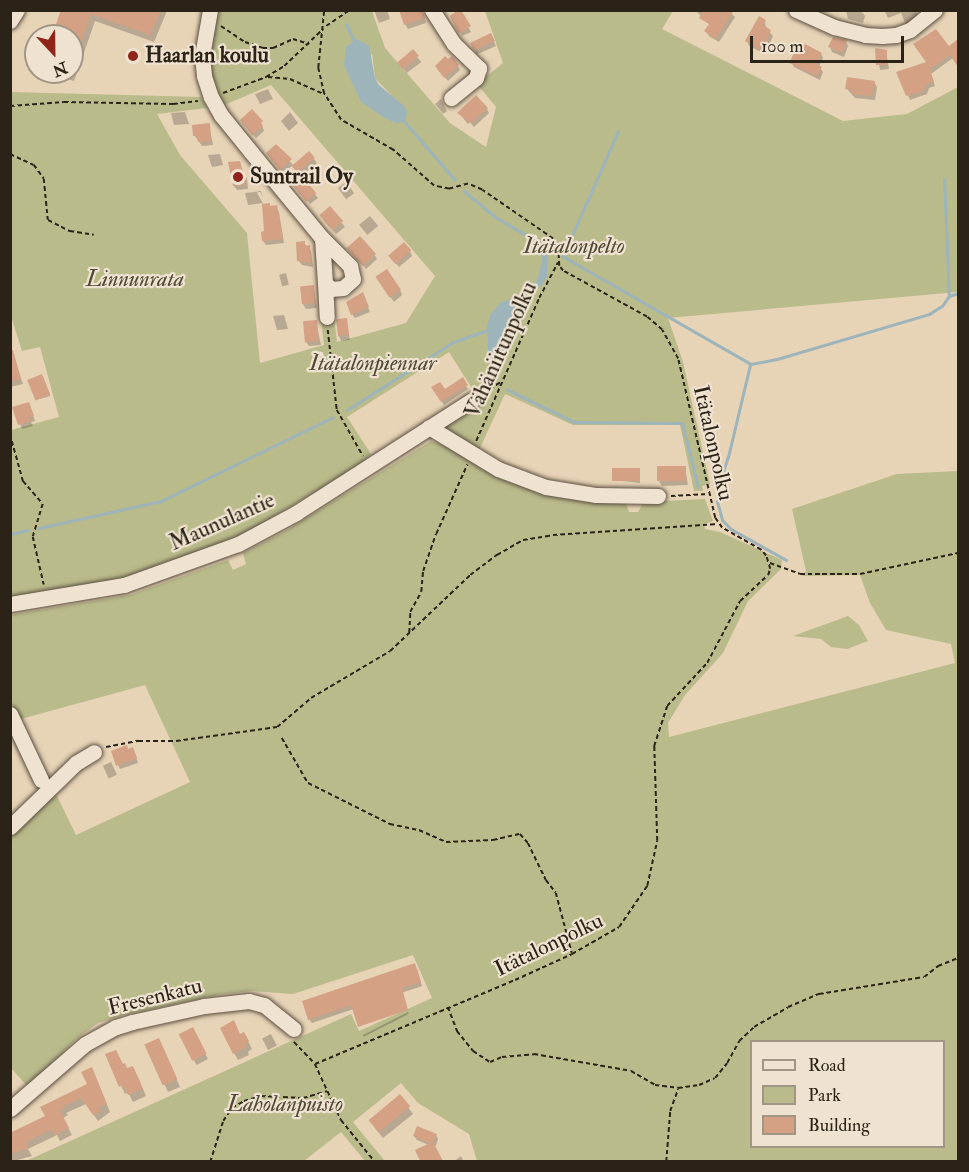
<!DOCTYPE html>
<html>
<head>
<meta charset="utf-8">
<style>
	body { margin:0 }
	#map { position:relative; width:969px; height:1172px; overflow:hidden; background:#e7d3b6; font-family:"IM FELL Double Pica",serif }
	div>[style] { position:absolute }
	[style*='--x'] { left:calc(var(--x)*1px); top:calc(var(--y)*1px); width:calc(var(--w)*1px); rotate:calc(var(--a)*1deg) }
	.green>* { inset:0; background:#babb8b }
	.water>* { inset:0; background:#9db4ba }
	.shadow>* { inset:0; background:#0003; transform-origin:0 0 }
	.stream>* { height:3px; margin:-1.5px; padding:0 1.5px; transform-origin:1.5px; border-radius:1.5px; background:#9db4ba }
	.building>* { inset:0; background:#d4a185; transform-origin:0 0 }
	.path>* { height:1.5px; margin-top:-0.75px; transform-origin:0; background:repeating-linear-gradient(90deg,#2c2318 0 4.5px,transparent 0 7.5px) }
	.roads { filter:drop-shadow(0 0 2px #5b4f40) drop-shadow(0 0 2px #5b4f40) }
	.minor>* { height:15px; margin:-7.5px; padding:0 7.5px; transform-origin:7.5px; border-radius:7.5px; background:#efe2d0 }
	.dots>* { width:16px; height:16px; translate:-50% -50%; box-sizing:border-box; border:3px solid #efe2d0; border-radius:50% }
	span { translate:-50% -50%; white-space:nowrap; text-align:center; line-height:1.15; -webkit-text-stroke:4.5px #efe2d0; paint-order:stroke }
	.poi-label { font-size:22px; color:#2c2318; font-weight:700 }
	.left { translate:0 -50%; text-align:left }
	.park-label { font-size:22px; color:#504935; font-style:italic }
	.street-label { font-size:22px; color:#2c2318 }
	.frame { position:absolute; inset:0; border:12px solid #2c2318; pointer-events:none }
	.legend { position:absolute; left:750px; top:1040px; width:195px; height:108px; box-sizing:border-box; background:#efe2d0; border:2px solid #a19686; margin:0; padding:8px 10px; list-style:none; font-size:18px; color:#2c2318 }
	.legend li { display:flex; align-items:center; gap:12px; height:30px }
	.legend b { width:30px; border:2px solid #a19686 }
	.north { position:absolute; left:24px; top:24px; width:60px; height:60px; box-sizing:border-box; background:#efe2d0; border:2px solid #a19686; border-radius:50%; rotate:158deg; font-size:16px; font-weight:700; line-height:24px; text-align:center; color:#2c2318 }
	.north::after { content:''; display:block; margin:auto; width:21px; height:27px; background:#8f2418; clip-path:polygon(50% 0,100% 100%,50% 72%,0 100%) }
	.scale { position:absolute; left:750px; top:36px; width:154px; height:27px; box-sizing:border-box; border:3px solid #2c2318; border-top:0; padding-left:8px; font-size:18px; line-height:21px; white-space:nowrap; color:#2c2318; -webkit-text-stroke:4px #efe2d0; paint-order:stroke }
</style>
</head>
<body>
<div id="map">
	<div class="green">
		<div style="clip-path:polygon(evenodd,215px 11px,372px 11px,385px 48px,450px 123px,486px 147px,496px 107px,477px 84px,503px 63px,485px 11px,673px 11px,662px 29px,843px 121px,907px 114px,958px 87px,958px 292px,668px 318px,683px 362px,710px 484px,702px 486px,703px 491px,694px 491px,680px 425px,573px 425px,505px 394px,479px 450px,447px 432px,447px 424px,480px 401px,449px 352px,347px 417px,371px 454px,360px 465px,241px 536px,136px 576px,11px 598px,11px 430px,59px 417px,40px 347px,22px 351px,11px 316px,11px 92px,201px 97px,207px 108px,157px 114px,180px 155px,247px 233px,260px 363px,324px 345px,321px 319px,334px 318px,337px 342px,406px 323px,435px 276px,271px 85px,222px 106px,208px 65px,215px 11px,372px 53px,375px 78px,407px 112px,395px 123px,362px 102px,355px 88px,372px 53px)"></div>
		<div style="clip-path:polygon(evenodd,431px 441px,446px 446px,486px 470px,626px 503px,629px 512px,638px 512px,644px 502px,705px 499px,713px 521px,704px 524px,705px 529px,720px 532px,782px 560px,781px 569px,748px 601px,723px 653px,685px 695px,668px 723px,669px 737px,955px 663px,951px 644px,886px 630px,870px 603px,860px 575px,802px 576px,806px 571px,792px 509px,897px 474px,958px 471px,958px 1161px,477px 1161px,469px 1134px,418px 1103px,401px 1083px,353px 1122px,384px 1160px,382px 1161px,365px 1161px,341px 1132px,304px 1161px,26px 1161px,351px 1014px,359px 1031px,432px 998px,413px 955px,293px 994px,251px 991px,223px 994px,124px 1015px,98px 1023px,76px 1039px,28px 1087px,11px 1068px,11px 833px,56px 794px,76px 835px,190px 782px,145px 685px,21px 719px,17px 716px,11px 702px,10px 615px,130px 595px,228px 560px,233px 570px,246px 564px,243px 553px,284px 532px,431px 441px,752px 1042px,944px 1042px,944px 1146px,752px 1146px,752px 1042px)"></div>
		<div style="clip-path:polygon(848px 616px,859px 625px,868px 641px,847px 649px,831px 647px,821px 639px,793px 636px)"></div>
	</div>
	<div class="water">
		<div style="clip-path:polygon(357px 39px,369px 46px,375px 78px,379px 85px,404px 106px,407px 112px,405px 122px,395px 123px,383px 117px,361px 102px,344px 65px,346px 47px)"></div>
		<div style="clip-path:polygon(540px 246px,548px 250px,547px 277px,542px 285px,528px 294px,512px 329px,501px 367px,489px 369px,487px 328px,490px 315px,500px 303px,520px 295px,537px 281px,542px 261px)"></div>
	</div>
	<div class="shadow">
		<div style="clip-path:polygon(63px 10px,167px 10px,167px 11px,154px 42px,95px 21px,74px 81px,46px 72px,72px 72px,72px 36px,54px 36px)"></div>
		<div style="clip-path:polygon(374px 10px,387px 10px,390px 19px,379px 23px)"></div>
		<div style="clip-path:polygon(422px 10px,426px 23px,408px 29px,405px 24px)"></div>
		<div style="clip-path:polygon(695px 10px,728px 10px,735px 17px,719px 42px,709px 36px,706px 31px,710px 25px)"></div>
		<div style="clip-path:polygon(846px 10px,862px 12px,865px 16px,863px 23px,848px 19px)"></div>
		<div style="clip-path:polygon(884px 10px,916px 10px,918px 17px,906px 25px,901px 13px,888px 18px)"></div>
		<div style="clip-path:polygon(459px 11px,471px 32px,462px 36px,452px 16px)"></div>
		<div style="clip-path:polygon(765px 21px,766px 29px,773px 36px,765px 54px,749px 46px,747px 41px)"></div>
		<div style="left:491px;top:35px;width:12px;height:21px;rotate:66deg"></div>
		<div style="clip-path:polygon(958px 41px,958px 65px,953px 58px,931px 74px,935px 86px,929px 88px,927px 94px,910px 100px,908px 95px,927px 63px)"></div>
		<div style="clip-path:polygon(846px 42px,848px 46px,844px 57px,832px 52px,830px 47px)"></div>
		<div style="clip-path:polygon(877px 50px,886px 51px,889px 69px,880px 70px)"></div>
		<div style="left:413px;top:51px;width:14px;height:18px;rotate:54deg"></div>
		<div style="clip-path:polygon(821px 54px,823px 58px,819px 67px,823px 72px,820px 80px,794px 67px,791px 62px)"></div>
		<div style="clip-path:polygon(458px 66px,460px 70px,448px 81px,439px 71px)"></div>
		<div style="clip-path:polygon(874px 82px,877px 87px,875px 100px,855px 98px,847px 89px)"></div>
		<div style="clip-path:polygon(268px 89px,273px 99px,260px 104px,255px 94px)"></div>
		<div style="clip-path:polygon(441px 99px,447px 111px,443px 114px,435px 104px)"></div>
		<div style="clip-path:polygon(487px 109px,489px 113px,474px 127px,470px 122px,468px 124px,459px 113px)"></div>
		<div style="clip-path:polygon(185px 112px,189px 124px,174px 125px,171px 113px)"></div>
		<div style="clip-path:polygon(290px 112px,298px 123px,289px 131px,281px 121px)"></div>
		<div style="clip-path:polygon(261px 122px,264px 131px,256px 138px,244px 125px)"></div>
		<div style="clip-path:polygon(209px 125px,213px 145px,202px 146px,195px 136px)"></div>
		<div style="clip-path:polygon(276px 146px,294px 166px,314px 159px,317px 163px,301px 176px,293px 165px,283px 173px,268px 154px)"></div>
		<div style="clip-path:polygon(220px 154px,223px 165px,212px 167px,208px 155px)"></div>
		<div style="clip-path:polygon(239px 163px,247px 179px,248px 189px,237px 190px,234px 186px)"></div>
		<div style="left:346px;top:182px;width:14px;height:10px;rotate:54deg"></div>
		<div style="clip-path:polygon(298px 190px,315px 194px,318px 198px,310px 204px)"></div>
		<div style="clip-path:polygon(260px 191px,257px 193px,264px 205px,276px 207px,279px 212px,284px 243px,266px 245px,263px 241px,266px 233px,263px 203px,248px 205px,245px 193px,261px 191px,263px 198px)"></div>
		<div style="clip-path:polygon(330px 208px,345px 227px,336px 234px,324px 221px)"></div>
		<div style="left:370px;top:216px;width:13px;height:14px;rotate:51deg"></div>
		<div style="clip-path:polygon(304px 243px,311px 251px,313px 267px,302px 265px,299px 261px)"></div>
		<div style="clip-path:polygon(410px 251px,412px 256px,399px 267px,393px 260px)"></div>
		<div style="clip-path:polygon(352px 252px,374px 254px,377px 259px,366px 269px)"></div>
		<div style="left:286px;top:273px;width:12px;height:7px;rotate:76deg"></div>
		<div style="clip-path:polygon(381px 283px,400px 290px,402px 295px,394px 302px)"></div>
		<div style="clip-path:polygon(313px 286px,317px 308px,306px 309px,303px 304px)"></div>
		<div style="clip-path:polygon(364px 298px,370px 312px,355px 318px,352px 314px)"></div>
		<div style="clip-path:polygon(284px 315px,288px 329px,277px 330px,273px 316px)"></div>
		<div style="clip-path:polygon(346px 319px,350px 340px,341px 341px,339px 336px)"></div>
		<div style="clip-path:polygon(316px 322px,321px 345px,309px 346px,306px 342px)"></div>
		<div style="clip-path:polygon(15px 361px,23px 384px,10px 387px,10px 362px)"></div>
		<div style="clip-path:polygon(42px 376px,50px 396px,36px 400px,35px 398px)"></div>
		<div style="clip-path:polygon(462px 379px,468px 389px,444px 405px,433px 388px,444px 391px)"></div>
		<div style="clip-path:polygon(29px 403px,35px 421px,31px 422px,33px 426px,22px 429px,14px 408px)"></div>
		<div style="clip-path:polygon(685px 467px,688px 485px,662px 486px,659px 481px)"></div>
		<div style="clip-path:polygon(639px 470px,640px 483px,614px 480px)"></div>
		<div style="clip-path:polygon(128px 750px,135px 753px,138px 763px,120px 769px,118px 765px)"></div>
		<div style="left:111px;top:762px;width:14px;height:9px;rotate:65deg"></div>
		<div style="clip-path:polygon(417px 969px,422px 986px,312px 1023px,309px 1019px)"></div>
		<div style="left:408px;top:1012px;width:2px;height:51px;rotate:63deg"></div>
		<div style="left:192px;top:1029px;width:34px;height:13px;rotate:62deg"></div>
		<div style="clip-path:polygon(244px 1033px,252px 1049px,248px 1052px,249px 1055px,238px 1060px,234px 1053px,240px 1035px)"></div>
		<div style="left:271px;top:1034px;width:13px;height:10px;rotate:63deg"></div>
		<div style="clip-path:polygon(146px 1045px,162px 1047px,180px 1087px,168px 1092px)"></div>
		<div style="clip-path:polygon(107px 1055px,137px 1075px,146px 1096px,133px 1102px,128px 1092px,125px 1094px)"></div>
		<div style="clip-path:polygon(95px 1076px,110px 1112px,98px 1121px,86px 1104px,66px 1113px,68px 1115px,63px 1118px,72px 1135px,60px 1141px,57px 1135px,28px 1149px,32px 1156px,10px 1162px,10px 1133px,47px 1117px,89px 1085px)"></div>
		<div style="clip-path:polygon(408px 1107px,413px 1114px,383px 1138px,374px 1127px)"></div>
		<div style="clip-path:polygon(436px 1135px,438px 1139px,435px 1148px,442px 1162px,422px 1162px,417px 1151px,429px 1145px,417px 1140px,414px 1136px)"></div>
		<div style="clip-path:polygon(461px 1156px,464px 1162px,453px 1162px)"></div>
	</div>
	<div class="stream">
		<div style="--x:346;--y:24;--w:19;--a:65"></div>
		<div style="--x:403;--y:120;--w:79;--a:49.1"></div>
		<div style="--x:944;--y:179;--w:117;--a:87.6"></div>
		<div style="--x:464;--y:191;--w:40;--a:40"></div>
		<div style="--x:495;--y:217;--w:66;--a:30.1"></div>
		<div style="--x:570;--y:240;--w:119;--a:-66.2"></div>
		<div style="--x:562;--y:256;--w:2;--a:27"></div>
		<div style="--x:564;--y:257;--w:12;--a:-70"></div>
		<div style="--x:564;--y:257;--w:215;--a:29.8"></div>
		<div style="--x:751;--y:364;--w:26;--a:-11"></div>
		<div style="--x:777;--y:359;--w:159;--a:-16.5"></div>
		<div style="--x:929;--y:314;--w:15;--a:-32"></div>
		<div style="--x:942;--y:306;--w:12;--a:-55"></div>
		<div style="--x:949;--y:296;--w:9;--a:-18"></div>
		<div style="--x:506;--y:389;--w:76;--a:25.9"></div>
		<div style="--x:574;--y:422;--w:108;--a:0.5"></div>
		<div style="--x:682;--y:423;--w:66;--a:76"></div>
		<div style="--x:347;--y:410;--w:126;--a:-32.7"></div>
		<div style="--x:453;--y:342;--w:36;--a:-19"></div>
		<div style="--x:717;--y:490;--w:35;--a:-72"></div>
		<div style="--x:728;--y:457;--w:95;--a:-76.6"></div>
		<div style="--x:717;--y:501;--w:20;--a:75"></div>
		<div style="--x:722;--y:520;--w:13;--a:45"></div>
		<div style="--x:731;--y:529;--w:63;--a:29.4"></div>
		<div style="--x:39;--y:528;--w:125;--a:-12.5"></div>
		<div style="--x:161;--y:501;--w:191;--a:-26"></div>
		<div style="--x:10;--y:534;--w:18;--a:-13"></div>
	</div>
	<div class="building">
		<div style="clip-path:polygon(61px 10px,161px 10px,150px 35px,91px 14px,73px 65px,72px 36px,52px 36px)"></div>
		<div style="clip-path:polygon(399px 10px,422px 10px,425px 18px,404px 25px)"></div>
		<div style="clip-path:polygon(458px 10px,461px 10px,471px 26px,461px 33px,458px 32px,450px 16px)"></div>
		<div style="clip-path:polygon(704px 10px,734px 10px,716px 39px,704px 31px,709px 24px,699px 18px)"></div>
		<div style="clip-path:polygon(759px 16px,766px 20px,763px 25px,771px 30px,763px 51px,745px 41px)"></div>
		<div style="clip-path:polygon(936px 29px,949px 46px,958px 39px,958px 67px,950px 55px,930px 69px,934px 82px,927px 84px,922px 92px,906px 96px,896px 72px,926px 62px,913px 44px)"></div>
		<div style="clip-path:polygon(491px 33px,495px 41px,475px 50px,473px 49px,470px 43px)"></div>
		<div style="clip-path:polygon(833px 37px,847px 40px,842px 53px,828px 47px)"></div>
		<div style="clip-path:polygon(805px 44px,822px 53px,816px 64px,822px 67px,817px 76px,789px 63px,797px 47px,802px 49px)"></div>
		<div style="clip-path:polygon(875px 48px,887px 50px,887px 65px,876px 65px)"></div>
		<div style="left:413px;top:49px;width:9px;height:21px;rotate:49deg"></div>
		<div style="clip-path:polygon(445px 56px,448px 59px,452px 56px,459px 65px,444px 78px,435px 66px)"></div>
		<div style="clip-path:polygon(847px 77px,875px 81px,872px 96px,851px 94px,851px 90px,845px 89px)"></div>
		<div style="clip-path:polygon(476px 95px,488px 108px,471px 123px,457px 113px)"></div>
		<div style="clip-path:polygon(252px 109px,263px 121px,261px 123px,263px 126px,252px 135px,240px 120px)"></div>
		<div style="clip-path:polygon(210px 123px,211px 141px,198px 142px,197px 136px,193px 136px,192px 125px)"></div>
		<div style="clip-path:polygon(276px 144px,292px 159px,280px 170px,266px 153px)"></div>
		<div style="left:309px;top:151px;width:9px;height:23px;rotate:49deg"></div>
		<div style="clip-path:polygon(240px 161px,246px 185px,233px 186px,228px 162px)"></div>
		<div style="left:303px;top:177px;width:21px;height:13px;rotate:51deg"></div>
		<div style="clip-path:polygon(270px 203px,270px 206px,277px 205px,283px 239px,262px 241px,261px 232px,264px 231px,262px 204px)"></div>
		<div style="left:330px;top:206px;width:20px;height:14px;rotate:49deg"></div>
		<div style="left:360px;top:236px;width:24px;height:18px;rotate:48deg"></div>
		<div style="clip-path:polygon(305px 241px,305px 246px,310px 245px,311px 263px,297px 261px,296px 242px)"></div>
		<div style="left:404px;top:242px;width:11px;height:21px;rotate:49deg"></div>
		<div style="left:387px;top:269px;width:25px;height:14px;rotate:56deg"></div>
		<div style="left:314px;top:285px;width:18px;height:14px;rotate:84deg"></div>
		<div style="clip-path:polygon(363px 292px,369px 307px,351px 315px,346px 302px)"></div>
		<div style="left:347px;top:318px;width:17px;height:11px;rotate:83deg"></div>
		<div style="left:317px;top:320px;width:21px;height:14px;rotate:85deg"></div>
		<div style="clip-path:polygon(10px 350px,13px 350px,21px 379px,10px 382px)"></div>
		<div style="left:42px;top:374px;width:22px;height:16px;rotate:68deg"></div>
		<div style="clip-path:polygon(463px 377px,468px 385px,441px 402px,431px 387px,440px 382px,445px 389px)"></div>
		<div style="clip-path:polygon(29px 402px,34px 416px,30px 417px,31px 421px,18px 425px,12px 407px)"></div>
		<div style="left:657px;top:466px;width:29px;height:15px"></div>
		<div style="left:612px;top:468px;width:28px;height:13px"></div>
		<div style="clip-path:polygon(127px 745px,128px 749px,133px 747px,137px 758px,116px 766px,111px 751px)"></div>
		<div style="clip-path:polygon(415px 963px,421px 982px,402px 988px,408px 1010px,358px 1027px,351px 1005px,308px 1020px,302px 1001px)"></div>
		<div style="clip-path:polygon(234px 1020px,240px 1034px,244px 1032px,249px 1041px,245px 1044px,246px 1047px,233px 1054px,220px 1028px)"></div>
		<div style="left:193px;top:1027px;width:30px;height:16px;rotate:63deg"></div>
		<div style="left:159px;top:1038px;width:45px;height:16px;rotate:66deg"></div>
		<div style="clip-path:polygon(116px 1050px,123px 1064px,125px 1063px,127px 1068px,133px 1066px,143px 1089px,128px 1095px,123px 1085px,119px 1087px,105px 1054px)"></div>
		<div style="clip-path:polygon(92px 1067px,107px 1104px,99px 1107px,101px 1111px,93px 1115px,81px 1098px,64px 1106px,65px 1108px,60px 1110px,69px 1128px,55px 1135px,52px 1129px,26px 1142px,29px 1148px,10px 1154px,10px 1133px,45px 1116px,40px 1107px,87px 1084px,81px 1072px)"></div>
		<div style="left:400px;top:1094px;width:16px;height:41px;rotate:50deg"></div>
		<div style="clip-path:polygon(417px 1126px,437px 1134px,433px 1142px,443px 1161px,420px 1161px,415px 1150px,430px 1143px,413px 1136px)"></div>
	</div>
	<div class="path">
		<div style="--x:221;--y:26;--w:29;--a:34"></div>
		<div style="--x:245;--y:42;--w:19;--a:18"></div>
		<div style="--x:263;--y:48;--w:10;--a:0"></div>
		<div style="--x:273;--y:48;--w:22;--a:-24"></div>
		<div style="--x:293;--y:39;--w:17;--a:17"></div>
		<div style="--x:326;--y:26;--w:29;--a:-34"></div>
		<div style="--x:268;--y:77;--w:22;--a:5"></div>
		<div style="--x:290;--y:79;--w:36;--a:24"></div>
		<div style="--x:223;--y:93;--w:46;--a:-20.4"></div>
		<div style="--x:266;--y:77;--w:21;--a:-31"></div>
		<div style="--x:284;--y:66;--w:54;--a:-43.5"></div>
		<div style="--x:10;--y:106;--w:54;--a:-4.2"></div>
		<div style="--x:64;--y:102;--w:109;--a:1.1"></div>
		<div style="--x:173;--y:104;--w:25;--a:-7"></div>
		<div style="--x:10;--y:154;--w:26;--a:25"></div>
		<div style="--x:34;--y:165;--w:17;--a:54"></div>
		<div style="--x:44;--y:179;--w:41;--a:84.4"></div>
		<div style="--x:48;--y:220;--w:25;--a:27"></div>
		<div style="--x:70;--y:231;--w:24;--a:9"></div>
		<div style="--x:328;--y:330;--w:81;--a:83.6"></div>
		<div style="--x:337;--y:410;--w:53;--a:60.5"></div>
		<div style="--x:483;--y:393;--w:22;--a:-32"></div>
		<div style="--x:10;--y:434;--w:49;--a:74.5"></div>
		<div style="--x:23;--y:481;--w:30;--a:49"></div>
		<div style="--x:43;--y:504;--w:34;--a:107"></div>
		<div style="--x:33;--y:537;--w:49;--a:77.1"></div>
		<div style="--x:476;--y:441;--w:156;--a:-66.2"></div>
		<div style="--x:539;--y:298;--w:40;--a:-62"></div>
		<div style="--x:671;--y:496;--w:37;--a:-3"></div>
		<div style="--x:770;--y:563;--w:32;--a:20"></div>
		<div style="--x:800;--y:574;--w:60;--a:0"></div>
		<div style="--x:860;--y:574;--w:100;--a:-12.1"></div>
		<div style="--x:409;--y:633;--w:21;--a:-87"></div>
		<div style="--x:410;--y:612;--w:23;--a:-61"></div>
		<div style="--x:421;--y:592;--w:21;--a:-85"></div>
		<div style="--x:423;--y:571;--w:39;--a:-71"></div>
		<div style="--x:436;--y:534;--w:76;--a:-65.8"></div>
		<div style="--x:282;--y:738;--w:52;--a:60"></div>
		<div style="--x:308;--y:783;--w:92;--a:26.6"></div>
		<div style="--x:390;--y:824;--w:30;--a:12"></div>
		<div style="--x:419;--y:830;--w:30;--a:24"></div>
		<div style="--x:446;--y:842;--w:47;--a:-2.4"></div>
		<div style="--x:493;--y:840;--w:28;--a:-13"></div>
		<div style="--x:520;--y:834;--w:12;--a:48"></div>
		<div style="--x:528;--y:843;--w:41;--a:64.1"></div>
		<div style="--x:546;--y:880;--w:16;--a:52"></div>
		<div style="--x:556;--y:893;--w:62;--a:75.1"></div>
		<div style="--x:106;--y:747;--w:33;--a:-11"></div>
		<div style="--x:138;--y:741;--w:38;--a:0"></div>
		<div style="--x:176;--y:741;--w:102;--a:-7.9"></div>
		<div style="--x:277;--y:727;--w:45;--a:-40.5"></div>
		<div style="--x:311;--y:698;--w:92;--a:-30.7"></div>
		<div style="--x:390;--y:651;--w:110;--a:-43.5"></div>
		<div style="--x:470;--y:575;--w:34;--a:-37"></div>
		<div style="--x:497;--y:555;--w:30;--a:-30"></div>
		<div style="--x:523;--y:540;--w:30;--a:-9"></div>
		<div style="--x:553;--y:535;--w:165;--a:-3.8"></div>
		<div style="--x:448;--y:1007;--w:26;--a:69"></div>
		<div style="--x:457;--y:1031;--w:26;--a:51"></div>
		<div style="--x:473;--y:1051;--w:20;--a:33"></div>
		<div style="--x:490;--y:1062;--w:13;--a:-23"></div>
		<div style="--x:502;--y:1057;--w:32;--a:-5"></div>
		<div style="--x:534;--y:1054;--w:98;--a:9.9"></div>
		<div style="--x:631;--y:1071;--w:28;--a:30"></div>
		<div style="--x:655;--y:1085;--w:23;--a:7"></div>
		<div style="--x:678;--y:1088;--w:21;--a:-8"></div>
		<div style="--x:699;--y:1085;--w:17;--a:-24"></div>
		<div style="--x:715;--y:1078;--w:19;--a:-51"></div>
		<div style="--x:727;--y:1063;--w:25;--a:-61"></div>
		<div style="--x:739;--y:1041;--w:21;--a:-43"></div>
		<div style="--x:754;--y:1027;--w:39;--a:-30"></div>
		<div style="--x:788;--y:1007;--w:34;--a:-23"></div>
		<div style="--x:819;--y:994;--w:106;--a:-9.2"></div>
		<div style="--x:924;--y:977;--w:18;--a:-38"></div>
		<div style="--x:938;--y:966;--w:22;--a:-22"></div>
		<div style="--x:294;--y:1042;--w:30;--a:46"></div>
		<div style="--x:315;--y:1064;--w:62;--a:65.1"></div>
		<div style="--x:341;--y:1120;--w:54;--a:51"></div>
		<div style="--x:315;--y:1064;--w:217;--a:-22.8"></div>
		<div style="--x:515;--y:980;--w:63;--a:-24.5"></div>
		<div style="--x:572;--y:954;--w:54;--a:-29.9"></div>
		<div style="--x:619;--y:927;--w:50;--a:-55.7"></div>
		<div style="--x:647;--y:886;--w:46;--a:-77.5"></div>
		<div style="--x:657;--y:841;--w:95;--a:-91.8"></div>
		<div style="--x:654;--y:746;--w:42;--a:-72"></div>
		<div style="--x:667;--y:706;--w:59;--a:-47.1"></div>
		<div style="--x:707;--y:663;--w:70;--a:-62"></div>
		<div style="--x:740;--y:601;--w:38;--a:-43"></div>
		<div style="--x:768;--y:575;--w:6;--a:-72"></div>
		<div style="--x:770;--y:569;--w:14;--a:-107"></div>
		<div style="--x:766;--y:556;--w:8;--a:-130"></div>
		<div style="--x:761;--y:550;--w:45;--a:-150.6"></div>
		<div style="--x:722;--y:528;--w:12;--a:-125"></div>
		<div style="--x:715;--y:518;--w:163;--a:-103.1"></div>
		<div style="--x:678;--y:359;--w:33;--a:-119"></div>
		<div style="--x:662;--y:330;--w:20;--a:-139"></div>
		<div style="--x:647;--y:317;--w:96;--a:-151.3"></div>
		<div style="--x:563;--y:271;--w:6;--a:-129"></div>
		<div style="--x:559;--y:266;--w:17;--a:-93"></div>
		<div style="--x:558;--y:249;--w:11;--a:-117"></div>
		<div style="--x:553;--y:239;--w:86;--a:-145.4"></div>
		<div style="--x:482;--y:190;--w:15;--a:-157"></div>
		<div style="--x:468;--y:184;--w:20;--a:165"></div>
		<div style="--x:449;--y:189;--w:15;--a:-169"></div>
		<div style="--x:434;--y:186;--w:55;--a:-138.7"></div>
		<div style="--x:393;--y:150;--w:60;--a:-150"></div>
		<div style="--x:341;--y:120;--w:31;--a:-123"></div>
		<div style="--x:324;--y:94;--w:27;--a:-103"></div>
		<div style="--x:318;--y:68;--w:58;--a:-84.1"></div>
		<div style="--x:210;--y:1162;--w:43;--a:-72.4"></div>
		<div style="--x:223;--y:1121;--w:16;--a:-55"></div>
		<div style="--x:232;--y:1108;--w:14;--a:-30"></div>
		<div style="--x:244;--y:1101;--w:18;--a:-16"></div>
		<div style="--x:261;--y:1096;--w:42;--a:2.7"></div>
		<div style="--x:303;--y:1098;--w:25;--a:-16"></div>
		<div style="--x:666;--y:1162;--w:51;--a:-85.5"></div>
		<div style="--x:670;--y:1111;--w:23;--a:-70"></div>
	</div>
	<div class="roads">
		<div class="minor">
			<div style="--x:210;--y:10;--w:47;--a:99.9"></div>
			<div style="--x:202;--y:56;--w:20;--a:84"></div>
			<div style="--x:204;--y:76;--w:22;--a:72"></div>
			<div style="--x:211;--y:97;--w:21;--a:61"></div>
			<div style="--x:221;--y:115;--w:48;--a:51"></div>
			<div style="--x:251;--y:152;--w:112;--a:50.5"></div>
			<div style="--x:322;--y:238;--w:40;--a:45"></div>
			<div style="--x:350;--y:266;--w:13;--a:77"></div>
			<div style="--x:353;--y:279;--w:13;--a:138"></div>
			<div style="--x:343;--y:288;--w:12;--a:175"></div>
			<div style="--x:331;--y:289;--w:8;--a:-135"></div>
			<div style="--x:325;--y:283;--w:45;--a:-93.8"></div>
			<div style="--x:432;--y:10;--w:40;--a:57.1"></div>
			<div style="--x:454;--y:44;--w:35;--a:44"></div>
			<div style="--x:479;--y:68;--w:10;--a:107"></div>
			<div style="--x:476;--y:78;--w:32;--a:141"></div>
			<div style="--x:796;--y:10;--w:42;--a:24.1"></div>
			<div style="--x:834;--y:27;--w:32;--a:14"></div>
			<div style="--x:865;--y:35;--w:17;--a:3"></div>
			<div style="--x:882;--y:36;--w:14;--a:-4"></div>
			<div style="--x:896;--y:35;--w:15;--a:-20"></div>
			<div style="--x:910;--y:30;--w:32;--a:-39"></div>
			<div style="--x:10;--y:21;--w:13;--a:-58"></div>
			<div style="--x:325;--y:283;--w:34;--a:87"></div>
			<div style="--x:429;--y:427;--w:81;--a:31.3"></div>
			<div style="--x:498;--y:469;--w:51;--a:20.6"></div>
			<div style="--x:546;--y:487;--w:51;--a:9.1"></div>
			<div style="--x:596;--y:495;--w:62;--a:0.9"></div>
			<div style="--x:10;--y:604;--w:116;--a:-9.5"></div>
			<div style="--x:124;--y:585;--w:121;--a:-19.8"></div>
			<div style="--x:238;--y:544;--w:66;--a:-28.1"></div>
			<div style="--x:296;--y:513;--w:209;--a:-32.7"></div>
			<div style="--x:10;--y:714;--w:73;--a:64.8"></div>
			<div style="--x:10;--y:827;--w:92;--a:-44.1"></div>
			<div style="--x:76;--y:763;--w:21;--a:-31"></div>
			<div style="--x:10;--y:1109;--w:99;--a:-40.9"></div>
			<div style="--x:85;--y:1044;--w:35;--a:-29"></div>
			<div style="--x:116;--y:1027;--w:17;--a:-17"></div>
			<div style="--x:132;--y:1022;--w:74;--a:-12.5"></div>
			<div style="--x:204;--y:1006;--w:45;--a:-6.3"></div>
			<div style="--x:249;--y:1001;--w:16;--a:15"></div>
			<div style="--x:264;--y:1005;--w:38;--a:39"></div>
		</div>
	</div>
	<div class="dots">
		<div style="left:133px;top:56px;background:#8f2418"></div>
		<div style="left:238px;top:177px;background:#8f2418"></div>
	</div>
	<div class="poi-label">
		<span class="left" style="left:145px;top:56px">Haarlan koulu</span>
		<span class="left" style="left:250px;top:177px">Suntrail Oy</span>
	</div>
	<div class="park-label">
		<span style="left:574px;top:247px">Itätalonpelto</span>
		<span style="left:135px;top:280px">Linnunrata</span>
		<span style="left:373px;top:364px">Itätalonpiennar</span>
		<span style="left:285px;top:1105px">Laholanpuisto</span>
	</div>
	<div class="street-label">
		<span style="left:501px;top:350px;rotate:-66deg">Vähäniitunpolku</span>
		<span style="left:713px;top:443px;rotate:77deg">Itätalonpolku</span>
		<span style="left:222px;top:522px;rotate:-24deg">Maunulantie</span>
		<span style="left:549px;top:945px;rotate:-26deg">Itätalonpolku</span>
		<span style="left:155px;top:997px;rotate:-14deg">Fresenkatu</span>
	</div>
	<div class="frame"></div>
	<ul class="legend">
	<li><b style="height:8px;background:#efe2d0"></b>Road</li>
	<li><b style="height:16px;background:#babb8b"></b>Park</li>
	<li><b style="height:16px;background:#d4a185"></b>Building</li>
	</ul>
	<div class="north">N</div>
	<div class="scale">100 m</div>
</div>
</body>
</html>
